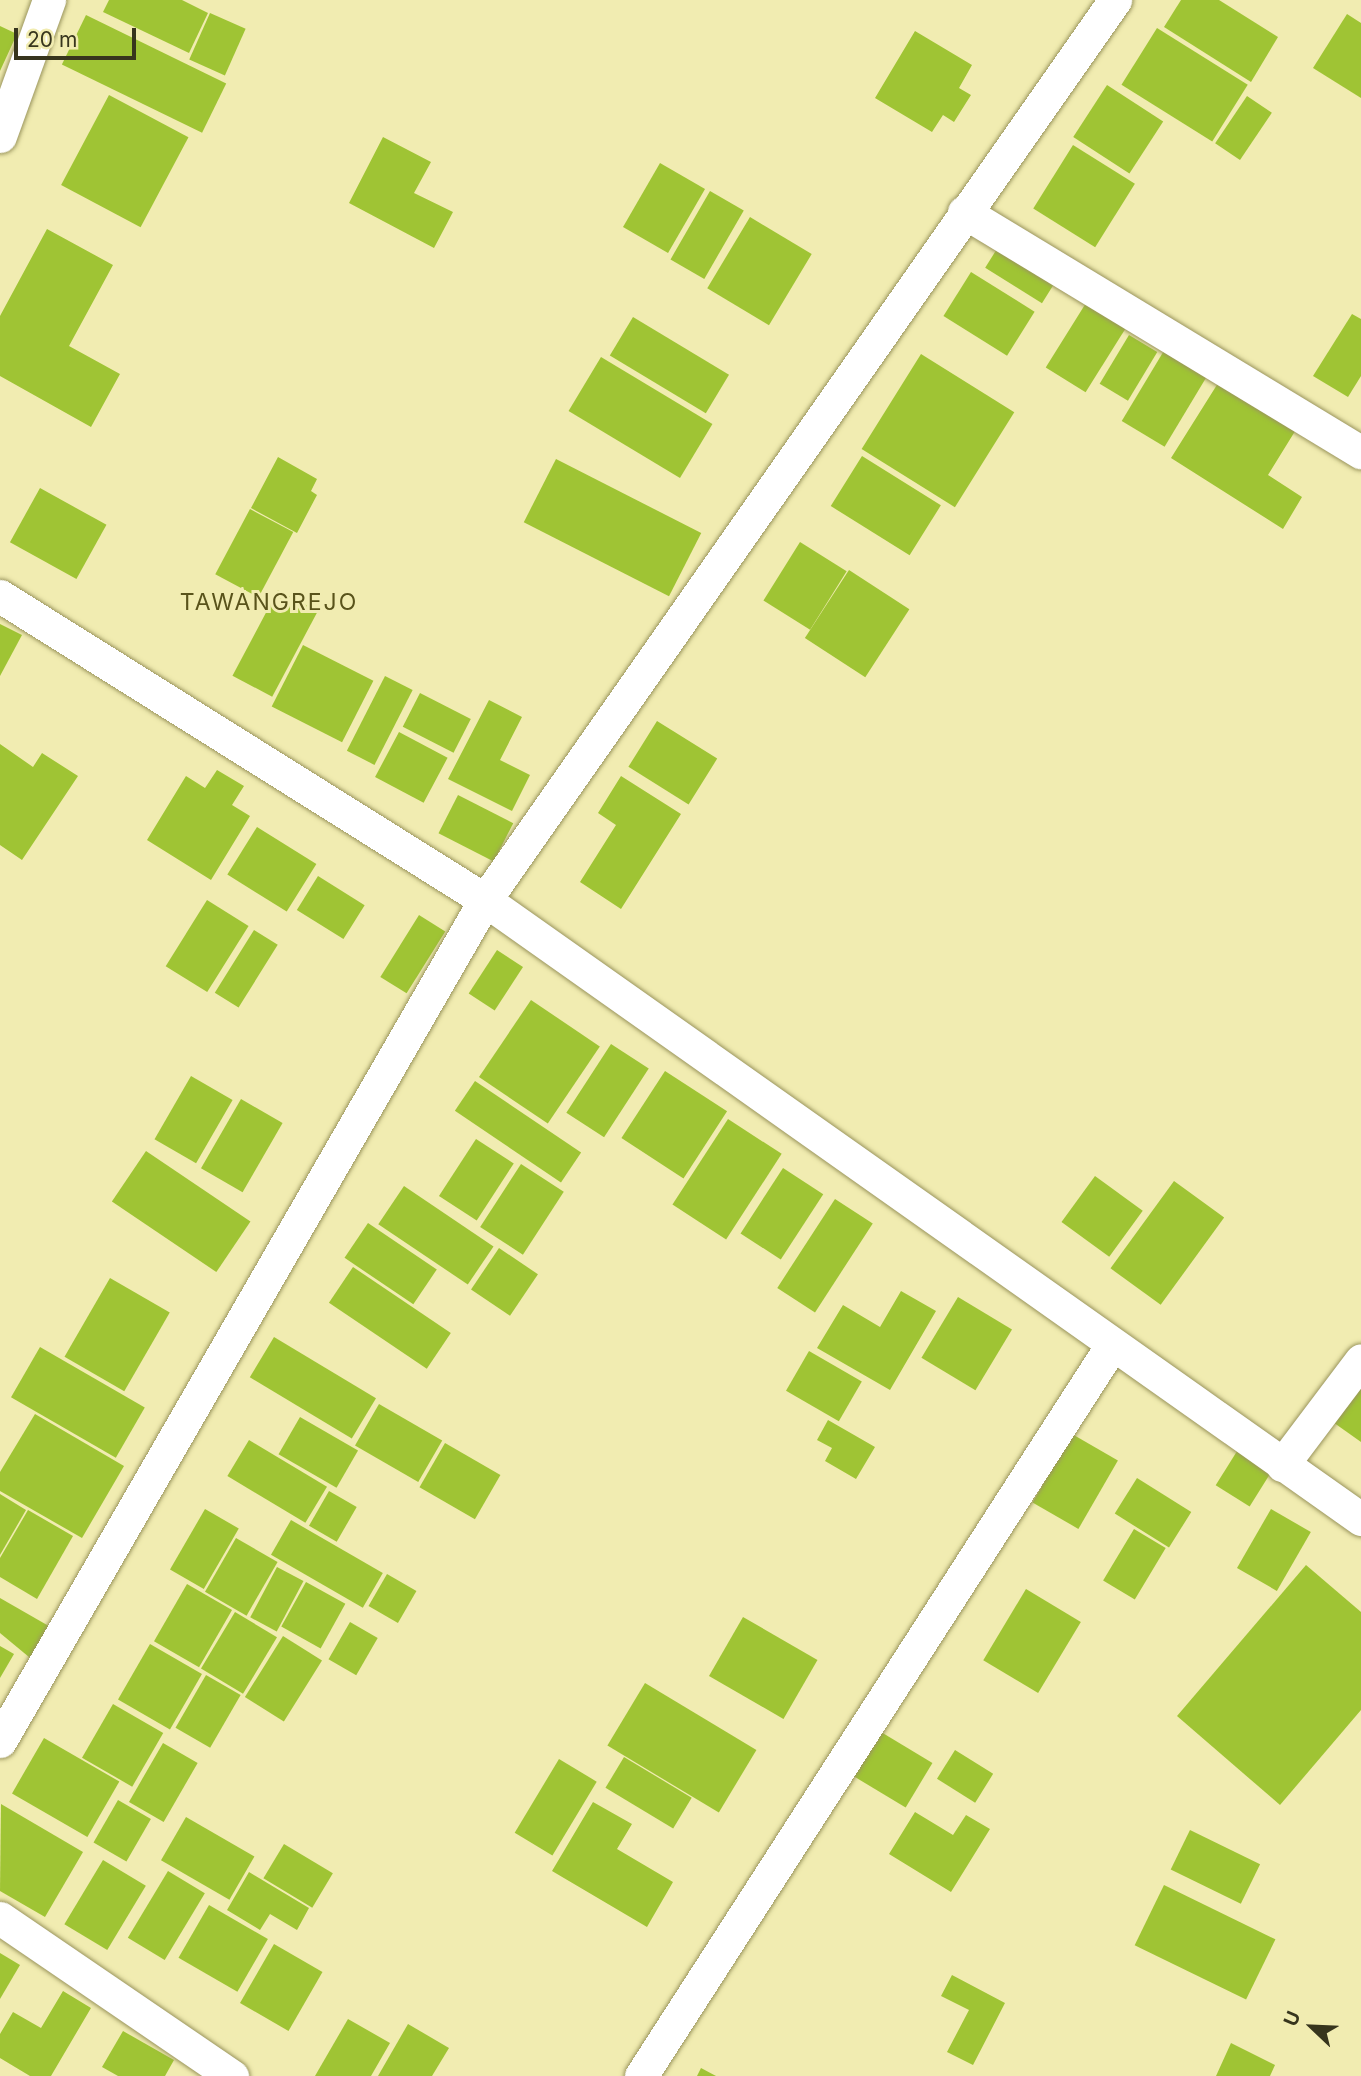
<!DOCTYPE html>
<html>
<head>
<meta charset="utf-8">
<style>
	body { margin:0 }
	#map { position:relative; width:1361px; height:2076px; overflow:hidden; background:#f1ecb1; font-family:Inter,sans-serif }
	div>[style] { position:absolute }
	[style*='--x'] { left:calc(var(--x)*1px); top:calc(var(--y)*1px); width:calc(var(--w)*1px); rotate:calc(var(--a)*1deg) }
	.building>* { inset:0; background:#9fc434; transform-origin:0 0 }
	.roads { filter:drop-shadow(0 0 2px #9a955d) drop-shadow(0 0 2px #9a955d) }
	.street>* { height:33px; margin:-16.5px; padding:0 16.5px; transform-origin:16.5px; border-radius:16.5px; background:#fff }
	span { translate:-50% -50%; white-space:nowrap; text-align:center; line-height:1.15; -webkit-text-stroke:6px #f1ecb1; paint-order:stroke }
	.quarter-label { font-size:23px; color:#59531b; letter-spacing:2px }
	.north { position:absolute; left:1277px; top:1992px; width:70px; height:70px; -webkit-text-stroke:5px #f1ecb1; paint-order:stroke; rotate:293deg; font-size:19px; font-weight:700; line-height:28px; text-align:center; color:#37351d }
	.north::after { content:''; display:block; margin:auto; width:24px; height:32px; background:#37351d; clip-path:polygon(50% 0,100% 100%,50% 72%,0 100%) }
	.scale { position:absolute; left:14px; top:28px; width:122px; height:32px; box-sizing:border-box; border:4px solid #37351d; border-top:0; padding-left:9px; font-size:21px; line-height:24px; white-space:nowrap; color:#37351d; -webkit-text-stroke:5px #f1ecb1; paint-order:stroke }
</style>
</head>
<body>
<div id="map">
	<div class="building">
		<div style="clip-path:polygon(109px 0,182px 0,208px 13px,189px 53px,103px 12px)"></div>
		<div style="clip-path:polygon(1181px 0,1219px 0,1278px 37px,1251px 82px,1164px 27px)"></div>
		<div style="left:210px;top:13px;width:39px;height:51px;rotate:24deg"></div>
		<div style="clip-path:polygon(1347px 14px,1361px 23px,1361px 98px,1313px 68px)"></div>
		<div style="left:86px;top:15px;width:156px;height:55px;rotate:26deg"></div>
		<div style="clip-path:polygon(0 26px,17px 34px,0 71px)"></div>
		<div style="left:1157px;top:28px;width:107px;height:67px;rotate:32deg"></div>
		<div style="clip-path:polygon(915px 31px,972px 65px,959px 88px,971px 95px,954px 122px,943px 115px,932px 132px,875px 98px)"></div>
		<div style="left:1107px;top:85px;width:67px;height:62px;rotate:33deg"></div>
		<div style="left:109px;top:95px;width:90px;height:102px;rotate:28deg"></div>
		<div style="left:1247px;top:96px;width:30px;height:57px;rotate:34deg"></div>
		<div style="clip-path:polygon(383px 137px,431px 162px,414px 193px,453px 212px,434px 248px,349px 203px)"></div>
		<div style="left:1073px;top:145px;width:73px;height:75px;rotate:32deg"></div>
		<div style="left:660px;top:163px;width:52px;height:74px;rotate:30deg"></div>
		<div style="left:710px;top:191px;width:39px;height:79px;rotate:30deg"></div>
		<div style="left:750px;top:217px;width:72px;height:83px;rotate:31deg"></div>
		<div style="clip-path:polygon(47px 229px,113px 265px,69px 346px,120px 374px,91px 427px,0 376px,0 316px)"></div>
		<div style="left:1000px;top:244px;width:67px;height:28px;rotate:32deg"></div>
		<div style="left:971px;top:272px;width:75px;height:52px;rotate:32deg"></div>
		<div style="left:1086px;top:303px;width:47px;height:76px;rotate:32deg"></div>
		<div style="clip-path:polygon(1352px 314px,1361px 319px,1361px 376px,1348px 397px,1313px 376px)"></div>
		<div style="left:633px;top:317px;width:112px;height:45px;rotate:31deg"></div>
		<div style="left:1129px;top:335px;width:33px;height:57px;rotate:31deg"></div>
		<div style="left:1165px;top:349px;width:50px;height:84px;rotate:31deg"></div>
		<div style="left:921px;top:354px;width:110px;height:112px;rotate:32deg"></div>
		<div style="left:601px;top:357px;width:130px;height:63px;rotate:31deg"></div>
		<div style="clip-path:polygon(1220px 380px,1297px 428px,1268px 475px,1302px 497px,1283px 529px,1171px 458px)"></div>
		<div style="left:862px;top:456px;width:93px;height:59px;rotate:32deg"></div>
		<div style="clip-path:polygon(278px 457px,317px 479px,311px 491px,317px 495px,297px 533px,251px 508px)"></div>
		<div style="left:556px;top:459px;width:163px;height:71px;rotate:27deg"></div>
		<div style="left:40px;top:488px;width:76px;height:62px;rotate:29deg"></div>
		<div style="left:250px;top:509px;width:49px;height:74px;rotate:28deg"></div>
		<div style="left:800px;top:542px;width:55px;height:69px;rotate:32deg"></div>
		<div style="left:849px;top:570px;width:72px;height:81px;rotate:33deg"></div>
		<div style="left:278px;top:590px;width:45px;height:97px;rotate:28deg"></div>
		<div style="clip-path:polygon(0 624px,22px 635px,0 676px)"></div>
		<div style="left:303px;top:645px;width:79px;height:69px;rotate:27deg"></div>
		<div style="left:385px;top:676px;width:31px;height:84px;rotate:27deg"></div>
		<div style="left:420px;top:693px;width:57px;height:38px;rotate:27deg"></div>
		<div style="clip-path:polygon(489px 700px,522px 717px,500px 760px,530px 775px,512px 811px,448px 779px)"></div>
		<div style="left:657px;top:721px;width:71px;height:54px;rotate:32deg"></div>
		<div style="left:399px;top:732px;width:55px;height:51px;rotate:28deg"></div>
		<div style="clip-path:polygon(0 744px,33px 767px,42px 753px,78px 776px,22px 860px,0 845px)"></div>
		<div style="clip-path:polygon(217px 770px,244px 786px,232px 805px,250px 816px,211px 880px,147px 840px,186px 776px,205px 788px)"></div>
		<div style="clip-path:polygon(621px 776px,681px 814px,621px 909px,580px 882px,616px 825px,598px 813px)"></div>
		<div style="left:458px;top:795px;width:62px;height:43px;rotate:27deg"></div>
		<div style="left:257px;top:827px;width:70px;height:56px;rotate:32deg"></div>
		<div style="left:318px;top:876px;width:55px;height:40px;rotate:32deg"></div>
		<div style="left:207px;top:900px;width:49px;height:78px;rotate:32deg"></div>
		<div style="left:419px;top:915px;width:31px;height:73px;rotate:32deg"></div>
		<div style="left:254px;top:930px;width:28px;height:74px;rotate:32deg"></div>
		<div style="left:497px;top:950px;width:31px;height:52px;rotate:33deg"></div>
		<div style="left:531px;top:1000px;width:83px;height:93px;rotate:34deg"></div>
		<div style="left:611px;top:1044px;width:45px;height:82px;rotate:33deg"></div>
		<div style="left:665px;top:1071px;width:74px;height:80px;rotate:33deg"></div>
		<div style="left:191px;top:1076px;width:48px;height:73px;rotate:30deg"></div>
		<div style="left:475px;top:1081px;width:128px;height:36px;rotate:34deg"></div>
		<div style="left:241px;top:1099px;width:48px;height:80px;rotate:30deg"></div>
		<div style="left:728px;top:1119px;width:64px;height:102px;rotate:33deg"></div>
		<div style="left:476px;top:1139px;width:45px;height:68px;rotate:33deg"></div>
		<div style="left:146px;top:1151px;width:126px;height:61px;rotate:34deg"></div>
		<div style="left:521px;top:1164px;width:51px;height:75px;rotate:33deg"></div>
		<div style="left:783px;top:1168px;width:48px;height:78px;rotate:33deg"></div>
		<div style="left:1095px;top:1176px;width:59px;height:57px;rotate:36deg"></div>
		<div style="left:1174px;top:1181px;width:62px;height:108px;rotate:36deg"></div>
		<div style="left:404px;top:1186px;width:108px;height:46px;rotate:34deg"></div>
		<div style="left:835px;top:1199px;width:45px;height:106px;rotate:33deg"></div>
		<div style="left:368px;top:1223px;width:83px;height:42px;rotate:34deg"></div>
		<div style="left:499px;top:1248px;width:47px;height:50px;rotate:34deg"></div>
		<div style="left:353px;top:1267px;width:118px;height:43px;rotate:34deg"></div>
		<div style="left:110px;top:1278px;width:69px;height:91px;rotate:30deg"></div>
		<div style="clip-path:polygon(901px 1291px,936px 1311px,890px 1390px,817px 1348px,843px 1305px,880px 1327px)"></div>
		<div style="left:958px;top:1297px;width:63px;height:71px;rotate:31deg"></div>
		<div style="left:274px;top:1337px;width:119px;height:47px;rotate:31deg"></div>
		<div style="left:40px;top:1347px;width:121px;height:58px;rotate:30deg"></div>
		<div style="left:809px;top:1351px;width:61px;height:46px;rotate:30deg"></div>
		<div style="clip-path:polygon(1361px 1375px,1361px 1442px,1330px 1420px)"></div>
		<div style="left:379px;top:1404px;width:73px;height:48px;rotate:30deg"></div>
		<div style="clip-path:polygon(35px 1414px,124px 1466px,82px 1538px,0 1491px,0 1472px)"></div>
		<div style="left:300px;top:1417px;width:67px;height:43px;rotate:30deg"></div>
		<div style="clip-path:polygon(828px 1420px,875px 1447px,856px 1479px,825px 1461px,832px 1448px,817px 1440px)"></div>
		<div style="left:1072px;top:1434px;width:53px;height:79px;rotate:30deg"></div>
		<div style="left:249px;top:1440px;width:91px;height:42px;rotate:31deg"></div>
		<div style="left:445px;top:1443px;width:64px;height:51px;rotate:30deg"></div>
		<div style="left:1239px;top:1448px;width:40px;height:44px;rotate:32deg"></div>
		<div style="left:1137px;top:1478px;width:64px;height:42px;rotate:32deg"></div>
		<div style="left:329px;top:1491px;width:32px;height:40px;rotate:30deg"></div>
		<div style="clip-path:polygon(0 1494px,26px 1510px,0 1555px)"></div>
		<div style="left:205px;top:1509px;width:39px;height:70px;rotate:30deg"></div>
		<div style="left:1271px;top:1509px;width:46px;height:68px;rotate:30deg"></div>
		<div style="clip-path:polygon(28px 1510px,73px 1536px,37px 1599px,0 1577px,0 1558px)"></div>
		<div style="left:291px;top:1520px;width:106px;height:40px;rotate:30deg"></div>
		<div style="left:1134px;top:1529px;width:37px;height:60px;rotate:31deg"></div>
		<div style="left:236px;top:1538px;width:48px;height:62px;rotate:30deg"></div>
		<div style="clip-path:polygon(1306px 1565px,1361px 1612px,1361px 1710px,1280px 1805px,1177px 1716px)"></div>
		<div style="left:277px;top:1567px;width:30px;height:57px;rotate:28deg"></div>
		<div style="left:387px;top:1574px;width:34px;height:37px;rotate:30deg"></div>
		<div style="left:306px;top:1582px;width:45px;height:51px;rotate:29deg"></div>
		<div style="left:187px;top:1584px;width:52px;height:66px;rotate:30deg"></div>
		<div style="left:1026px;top:1589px;width:64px;height:83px;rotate:31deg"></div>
		<div style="clip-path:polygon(0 1598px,54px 1629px,35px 1662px,0 1633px)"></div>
		<div style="left:235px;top:1612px;width:49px;height:66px;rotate:31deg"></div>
		<div style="left:743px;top:1617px;width:86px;height:68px;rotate:30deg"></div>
		<div style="left:350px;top:1622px;width:32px;height:43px;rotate:30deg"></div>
		<div style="left:283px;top:1636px;width:46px;height:72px;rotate:32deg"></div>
		<div style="left:150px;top:1644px;width:60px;height:64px;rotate:30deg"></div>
		<div style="clip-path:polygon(0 1646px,14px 1654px,0 1678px)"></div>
		<div style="left:206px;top:1675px;width:40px;height:61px;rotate:30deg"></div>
		<div style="left:645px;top:1683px;width:130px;height:73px;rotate:31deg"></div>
		<div style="left:113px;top:1704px;width:58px;height:62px;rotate:30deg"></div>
		<div style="left:881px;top:1732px;width:60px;height:52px;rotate:31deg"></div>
		<div style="left:44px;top:1738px;width:87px;height:64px;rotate:30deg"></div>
		<div style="left:163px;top:1743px;width:40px;height:68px;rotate:30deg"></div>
		<div style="left:955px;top:1750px;width:45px;height:34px;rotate:32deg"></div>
		<div style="left:624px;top:1757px;width:79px;height:36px;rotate:31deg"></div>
		<div style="left:559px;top:1759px;width:44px;height:86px;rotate:31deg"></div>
		<div style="left:118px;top:1800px;width:38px;height:49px;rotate:30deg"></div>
		<div style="clip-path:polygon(593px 1802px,632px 1824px,617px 1849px,673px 1882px,647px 1927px,552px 1871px)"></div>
		<div style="clip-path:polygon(1px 1804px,83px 1852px,45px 1917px,0 1891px)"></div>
		<div style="clip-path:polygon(915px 1812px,953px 1835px,966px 1815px,990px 1829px,951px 1892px,889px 1854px)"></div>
		<div style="left:186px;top:1817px;width:79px;height:50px;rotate:30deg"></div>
		<div style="left:1190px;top:1830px;width:78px;height:44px;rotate:26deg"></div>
		<div style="left:284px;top:1844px;width:57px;height:40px;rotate:31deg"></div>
		<div style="left:103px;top:1860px;width:50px;height:75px;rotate:31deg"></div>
		<div style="left:168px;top:1871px;width:43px;height:78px;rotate:31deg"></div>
		<div style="clip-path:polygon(249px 1872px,309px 1908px,297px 1930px,270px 1914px,260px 1930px,227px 1910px)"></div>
		<div style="left:1164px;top:1885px;width:124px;height:67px;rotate:26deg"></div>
		<div style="left:209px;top:1905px;width:68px;height:61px;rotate:30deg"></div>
		<div style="left:274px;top:1944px;width:56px;height:68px;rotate:30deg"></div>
		<div style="clip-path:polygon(0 1953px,20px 1965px,0 1999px)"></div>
		<div style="clip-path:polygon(952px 1975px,1005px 2003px,973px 2065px,947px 2052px,969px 2010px,941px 1996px)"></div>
		<div style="clip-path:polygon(63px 1991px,91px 2008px,51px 2076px,30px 2076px,0 2058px,0 2034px,13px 2012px,41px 2028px)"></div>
		<div style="clip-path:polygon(348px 2019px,390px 2043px,371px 2076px,315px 2076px)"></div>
		<div style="clip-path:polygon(408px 2024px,449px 2048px,432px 2076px,378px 2076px)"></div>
		<div style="clip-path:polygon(123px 2031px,174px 2060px,165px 2076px,118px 2076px,102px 2067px)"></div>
		<div style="clip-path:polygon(1231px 2043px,1275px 2065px,1270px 2076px,1216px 2076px)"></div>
		<div style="clip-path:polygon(701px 2068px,716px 2076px,697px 2076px)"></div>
	</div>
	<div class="roads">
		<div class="street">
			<div style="--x:0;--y:136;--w:145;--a:-70.2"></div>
			<div style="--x:964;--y:212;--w:464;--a:31.2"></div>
			<div style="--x:0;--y:596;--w:572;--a:32.08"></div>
			<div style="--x:485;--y:900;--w:1073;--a:35.25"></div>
			<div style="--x:1282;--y:1465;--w:131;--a:-53"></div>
			<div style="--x:0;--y:1741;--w:971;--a:-60.03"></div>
			<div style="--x:485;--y:900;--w:1099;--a:-55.01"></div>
			<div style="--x:0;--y:1918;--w:281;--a:34.3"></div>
			<div style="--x:641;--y:2076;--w:866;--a:-57.21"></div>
		</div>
	</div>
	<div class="quarter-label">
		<span style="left:269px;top:602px">TAWANGREJO</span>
	</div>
	<div class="north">U</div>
	<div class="scale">20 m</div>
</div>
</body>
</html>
